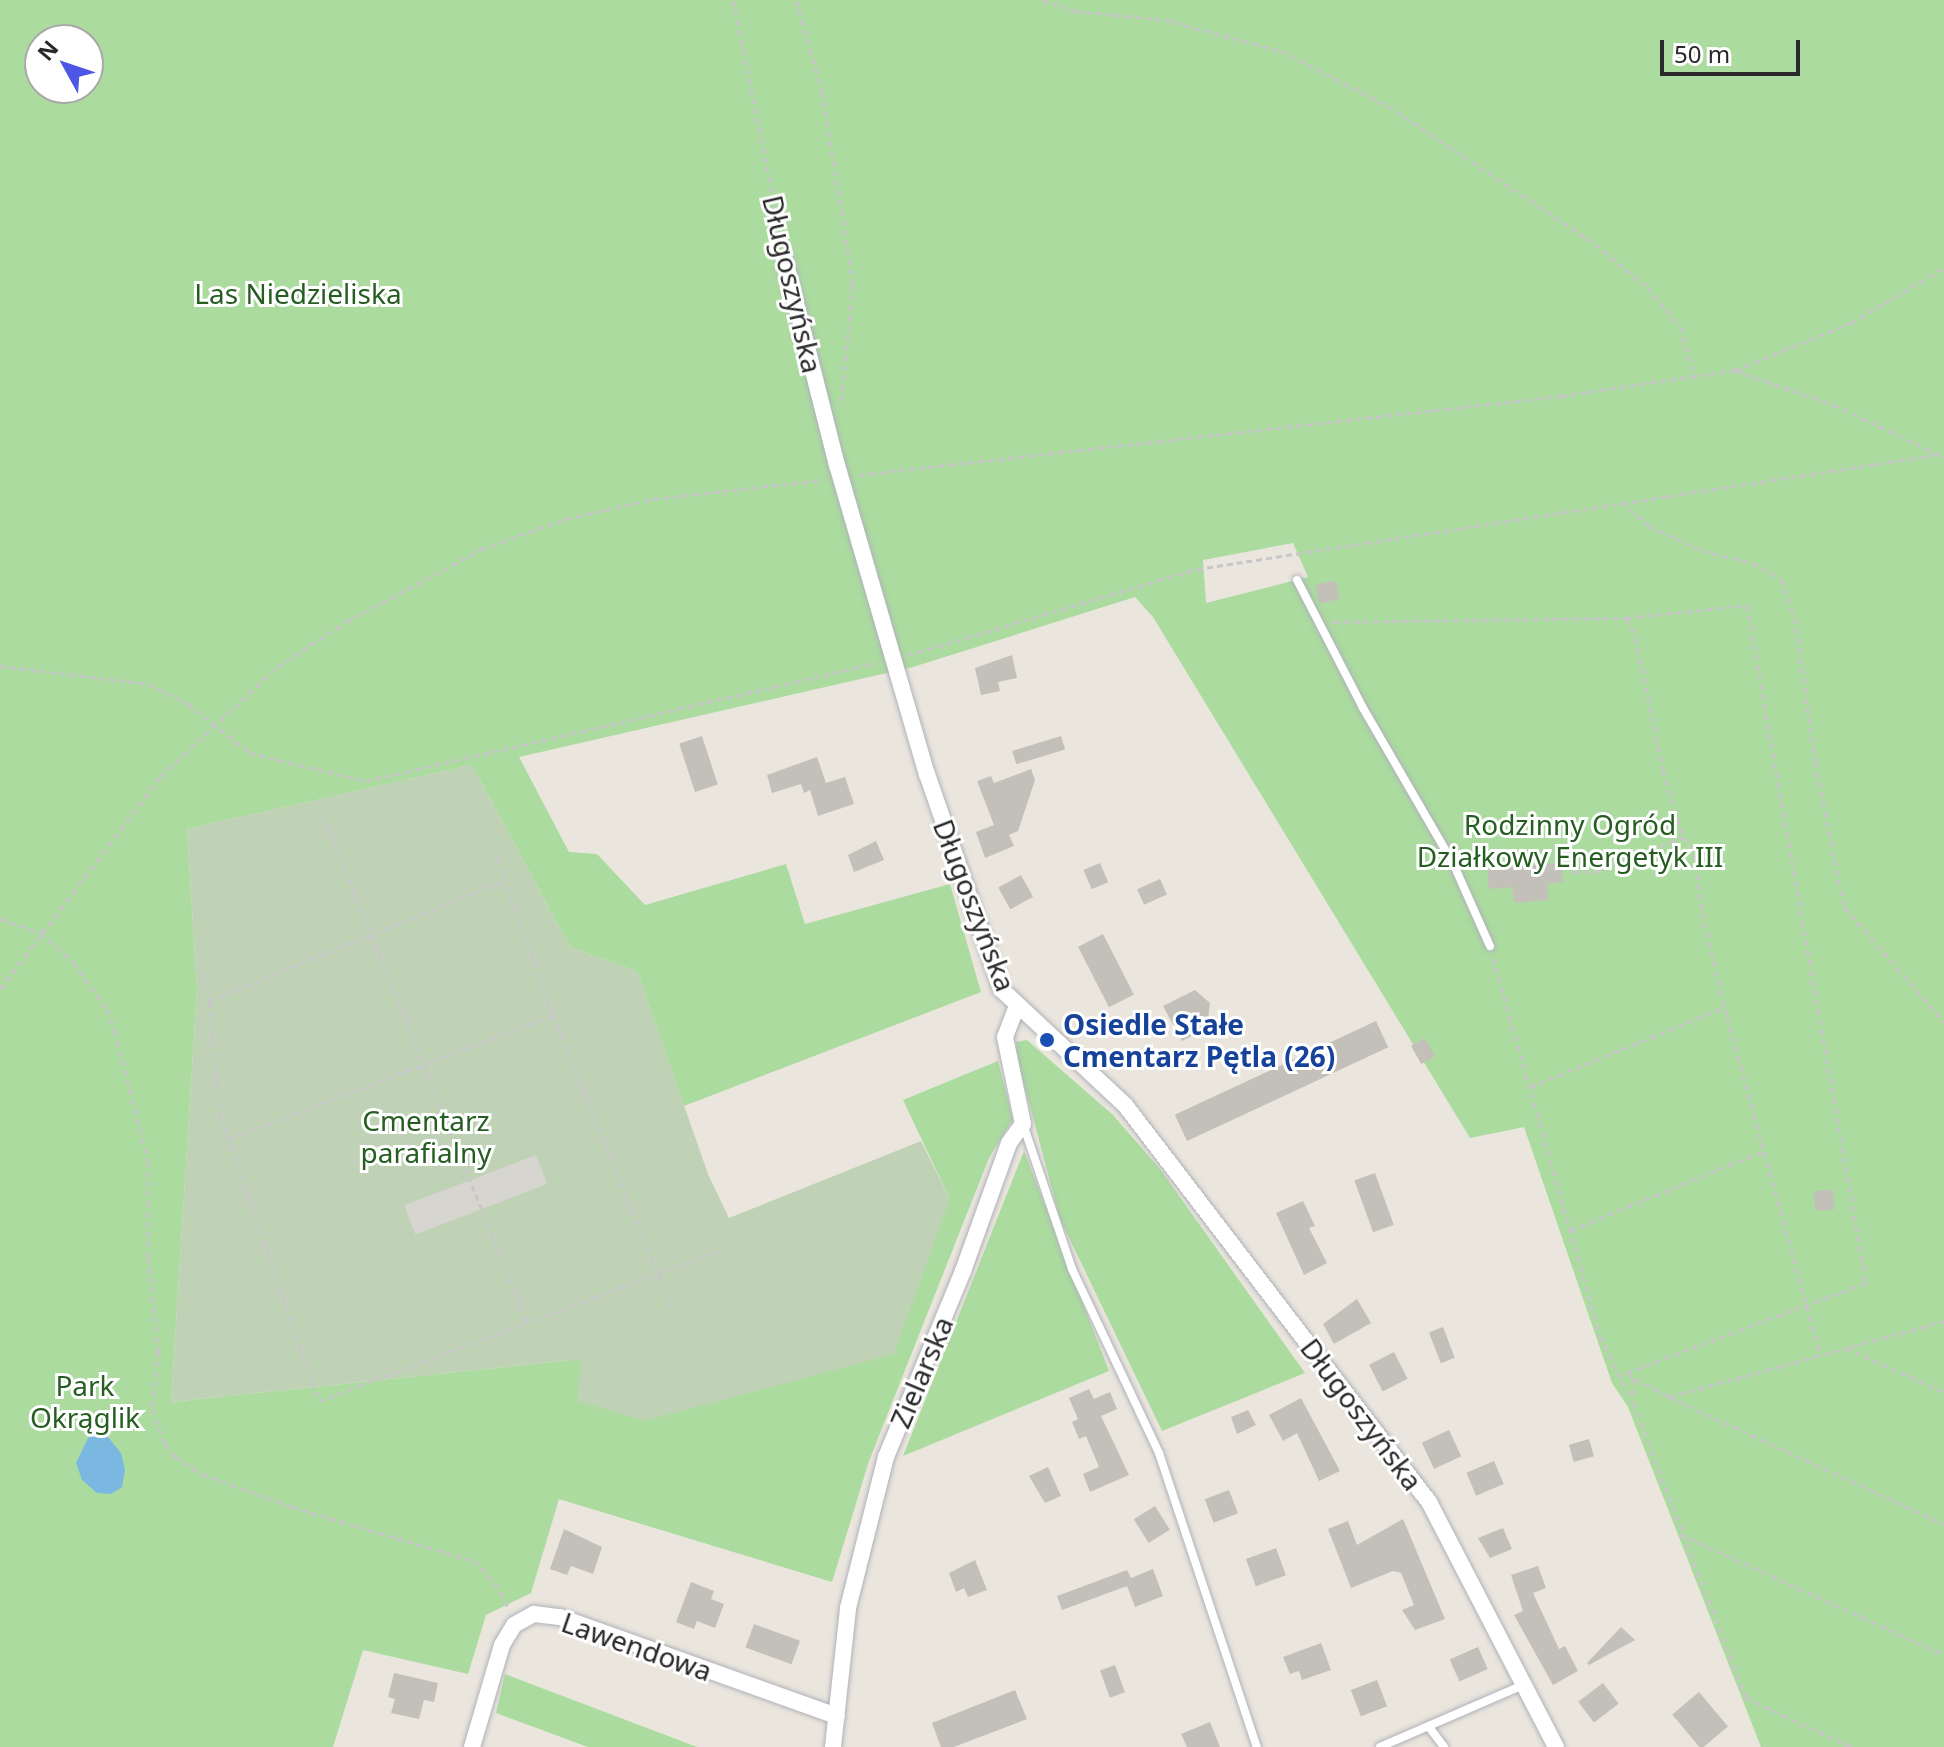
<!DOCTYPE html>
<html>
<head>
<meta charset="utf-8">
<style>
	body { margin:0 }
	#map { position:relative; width:1944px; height:1747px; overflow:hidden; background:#eae6dd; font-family:"Noto Sans",sans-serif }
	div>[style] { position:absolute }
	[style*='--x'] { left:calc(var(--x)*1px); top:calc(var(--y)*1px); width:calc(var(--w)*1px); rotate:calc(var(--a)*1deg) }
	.green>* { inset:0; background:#abdb9f }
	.cemetery>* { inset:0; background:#c0d2b6 }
	.plaza>* { inset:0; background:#d7d5cf; transform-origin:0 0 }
	.water>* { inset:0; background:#7bb8e1 }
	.building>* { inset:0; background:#c2c0b9; transform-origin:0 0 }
	.path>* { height:3px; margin-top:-1.5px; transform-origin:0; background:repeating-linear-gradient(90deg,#c7c7c7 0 6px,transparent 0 10px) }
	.roads { filter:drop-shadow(0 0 2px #b0b1bb) drop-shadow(0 0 2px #b0b1bb) }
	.service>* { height:8px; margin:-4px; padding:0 4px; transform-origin:4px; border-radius:4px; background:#fff }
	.minor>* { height:16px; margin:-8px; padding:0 8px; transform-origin:8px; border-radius:8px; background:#fff }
	.dots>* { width:22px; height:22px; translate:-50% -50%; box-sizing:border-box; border:4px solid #fff; border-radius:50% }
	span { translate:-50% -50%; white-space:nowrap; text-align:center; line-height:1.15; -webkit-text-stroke:6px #fff; paint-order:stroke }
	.street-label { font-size:28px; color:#292929 }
	.park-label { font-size:28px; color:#265e22 }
	.transit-label { font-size:28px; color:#164399; font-weight:700 }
	.left { translate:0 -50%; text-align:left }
	.north { position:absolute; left:24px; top:24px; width:80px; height:80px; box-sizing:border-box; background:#fff; border:2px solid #a9a9a9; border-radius:50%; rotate:310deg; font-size:22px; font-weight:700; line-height:32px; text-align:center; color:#292929 }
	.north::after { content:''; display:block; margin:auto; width:28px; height:36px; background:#4e56e6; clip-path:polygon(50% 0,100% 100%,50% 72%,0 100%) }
	.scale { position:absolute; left:1660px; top:40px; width:140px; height:36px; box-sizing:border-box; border:4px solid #292929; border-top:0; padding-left:10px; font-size:24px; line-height:28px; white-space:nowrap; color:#292929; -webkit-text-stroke:6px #fff; paint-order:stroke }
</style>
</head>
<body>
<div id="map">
	<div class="green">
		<div style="clip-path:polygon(evenodd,0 0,1944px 0,1944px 1747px,1761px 1747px,1628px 1407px,1612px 1383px,1524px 1127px,1470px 1138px,1153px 617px,1135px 597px,913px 667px,519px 757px,569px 852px,597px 854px,645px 905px,786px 864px,805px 924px,950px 884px,981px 992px,684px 1106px,637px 971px,570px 947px,472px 765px,187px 829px,197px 990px,171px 1402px,582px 1359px,950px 1199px,903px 1100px,998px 1061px,1013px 1119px,989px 1158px,869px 1461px,832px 1582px,559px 1499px,531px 1593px,486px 1615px,468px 1674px,363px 1650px,333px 1747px,0 1747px,0 0,40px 40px,88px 40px,88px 88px,40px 88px,40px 40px,0 0,1293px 543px,1308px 577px,1206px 603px,1203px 560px,1293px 543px)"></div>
		<div style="clip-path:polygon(1027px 1040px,1113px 1115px,1160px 1169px,1305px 1373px,1162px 1431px,1060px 1219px,1018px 1061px,1016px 1042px)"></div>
		<div style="clip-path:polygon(1024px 1151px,1109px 1371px,903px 1456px)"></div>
		<div style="clip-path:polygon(505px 1674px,697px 1747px,588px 1747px,496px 1713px)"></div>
	</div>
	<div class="cemetery">
		<div style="clip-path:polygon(472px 765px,570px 947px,637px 971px,708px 1174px,729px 1218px,921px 1141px,950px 1199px,894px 1354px,645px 1421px,577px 1401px,581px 1359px,171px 1402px,197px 990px,187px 829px)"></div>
	</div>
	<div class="plaza">
		<div style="left:536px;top:1155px;width:31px;height:141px;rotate:69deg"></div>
	</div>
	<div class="water">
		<div style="clip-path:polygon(103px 1431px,121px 1453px,125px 1470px,122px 1487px,111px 1494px,97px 1493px,82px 1480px,76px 1463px,88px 1438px)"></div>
	</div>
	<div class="building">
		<div style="left:1335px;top:580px;width:19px;height:21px;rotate:74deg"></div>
		<div style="clip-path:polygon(1012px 655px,1017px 678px,998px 682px,1000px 691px,981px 695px,975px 668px)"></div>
		<div style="left:702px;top:736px;width:51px;height:24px;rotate:72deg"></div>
		<div style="left:1061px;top:736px;width:14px;height:51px;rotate:73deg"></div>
		<div style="clip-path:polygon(817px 757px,826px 783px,845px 777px,854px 804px,818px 816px,810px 790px,804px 793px,801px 784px,772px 793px,767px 775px)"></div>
		<div style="clip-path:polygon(1031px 769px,1035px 780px,1018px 831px,1009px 835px,1014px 846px,985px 858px,976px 832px,994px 825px,977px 781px,991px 776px,994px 783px)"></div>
		<div style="clip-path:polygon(876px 841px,884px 860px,854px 872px,848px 855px)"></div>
		<div style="left:1100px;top:863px;width:21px;height:18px;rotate:67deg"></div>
		<div style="clip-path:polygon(1561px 863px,1563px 882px,1547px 884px,1548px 900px,1514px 903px,1512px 887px,1489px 889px,1487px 869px)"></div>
		<div style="left:1021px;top:875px;width:25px;height:26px;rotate:61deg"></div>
		<div style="left:1160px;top:879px;width:17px;height:25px;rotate:66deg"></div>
		<div style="left:1103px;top:934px;width:68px;height:28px;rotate:63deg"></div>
		<div style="clip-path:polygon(1195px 990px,1210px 1003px,1207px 1028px,1182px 1041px,1163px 1006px)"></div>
		<div style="left:1376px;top:1021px;width:29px;height:222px;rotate:65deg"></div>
		<div style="left:1425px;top:1038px;width:21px;height:16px;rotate:61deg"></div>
		<div style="left:1375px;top:1173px;width:55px;height:22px;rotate:70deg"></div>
		<div style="left:1833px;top:1190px;width:20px;height:19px;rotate:87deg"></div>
		<div style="clip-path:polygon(1303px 1201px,1315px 1226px,1309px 1228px,1327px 1263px,1304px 1275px,1276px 1213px)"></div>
		<div style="clip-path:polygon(1357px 1299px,1371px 1323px,1334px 1344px,1323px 1324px)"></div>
		<div style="left:1443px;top:1327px;width:33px;height:15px;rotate:69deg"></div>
		<div style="left:1394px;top:1352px;width:30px;height:28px;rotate:63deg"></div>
		<div style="clip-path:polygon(1089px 1389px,1094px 1399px,1110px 1392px,1117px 1409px,1101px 1416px,1129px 1475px,1090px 1492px,1083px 1474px,1099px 1467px,1086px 1436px,1079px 1439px,1072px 1422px,1078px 1419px,1069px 1398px)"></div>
		<div style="clip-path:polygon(1301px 1398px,1340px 1471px,1319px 1481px,1297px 1433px,1283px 1441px,1269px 1415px)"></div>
		<div style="clip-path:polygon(1248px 1410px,1256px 1425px,1237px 1434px,1231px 1417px)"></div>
		<div style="left:1449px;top:1430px;width:29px;height:30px;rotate:65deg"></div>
		<div style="left:1589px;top:1439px;width:18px;height:21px;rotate:74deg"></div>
		<div style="left:1494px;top:1461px;width:25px;height:30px;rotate:67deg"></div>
		<div style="clip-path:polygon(1048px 1467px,1061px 1496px,1045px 1503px,1029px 1476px)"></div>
		<div style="left:1229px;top:1490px;width:25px;height:26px;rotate:69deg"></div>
		<div style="left:1155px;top:1506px;width:28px;height:25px;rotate:58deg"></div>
		<div style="clip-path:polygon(1403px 1519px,1445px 1619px,1415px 1630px,1402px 1610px,1414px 1605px,1401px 1573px,1393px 1571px,1351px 1588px,1328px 1529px,1348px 1521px,1357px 1545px)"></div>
		<div style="clip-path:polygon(1503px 1528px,1512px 1549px,1490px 1558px,1478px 1538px)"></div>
		<div style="clip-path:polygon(564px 1529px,602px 1547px,593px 1574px,571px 1566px,567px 1575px,550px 1569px)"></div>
		<div style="left:1276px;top:1548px;width:29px;height:32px;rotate:70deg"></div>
		<div style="clip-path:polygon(975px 1560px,987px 1590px,968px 1597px,964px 1588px,956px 1592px,949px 1573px)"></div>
		<div style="clip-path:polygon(1538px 1566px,1546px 1588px,1533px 1593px,1559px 1649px,1565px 1646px,1578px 1671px,1553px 1685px,1514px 1615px,1523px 1611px,1511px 1575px)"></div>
		<div style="clip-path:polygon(1153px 1569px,1163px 1596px,1135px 1607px,1127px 1586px,1062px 1610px,1057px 1596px,1127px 1570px,1131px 1578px)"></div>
		<div style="clip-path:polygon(691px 1582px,714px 1591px,711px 1599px,724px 1604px,715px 1628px,697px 1621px,694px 1629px,676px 1622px)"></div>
		<div style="left:754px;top:1624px;width:49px;height:25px;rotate:20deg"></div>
		<div style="clip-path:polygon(1621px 1627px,1635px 1640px,1589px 1665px,1587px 1663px)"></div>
		<div style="clip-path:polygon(1321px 1643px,1331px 1670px,1302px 1680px,1299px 1671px,1290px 1674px,1283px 1657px)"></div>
		<div style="left:1478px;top:1647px;width:24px;height:31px;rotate:66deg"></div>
		<div style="left:1115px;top:1665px;width:29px;height:16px;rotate:70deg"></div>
		<div style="clip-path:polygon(394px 1673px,438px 1683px,434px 1702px,424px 1700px,419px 1719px,391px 1713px,395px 1699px,388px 1697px)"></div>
		<div style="left:1377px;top:1680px;width:28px;height:28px;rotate:69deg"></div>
		<div style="left:1603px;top:1683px;width:26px;height:31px;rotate:53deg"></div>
		<div style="clip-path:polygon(1015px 1690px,1027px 1719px,954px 1747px,941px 1747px,932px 1723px)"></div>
		<div style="left:1699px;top:1692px;width:45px;height:35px;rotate:50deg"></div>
		<div style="clip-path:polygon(1210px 1722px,1220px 1747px,1187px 1747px,1181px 1734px)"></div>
	</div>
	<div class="path">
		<div style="--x:733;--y:0;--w:248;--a:78.6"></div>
		<div style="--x:796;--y:0;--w:95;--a:74.1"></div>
		<div style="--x:822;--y:91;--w:196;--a:80.9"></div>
		<div style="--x:853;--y:285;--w:121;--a:95.7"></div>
		<div style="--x:1042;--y:0;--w:35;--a:18"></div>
		<div style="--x:1075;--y:11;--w:91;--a:5.6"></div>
		<div style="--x:1166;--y:20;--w:119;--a:15.1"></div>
		<div style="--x:1281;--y:51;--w:120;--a:27.2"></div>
		<div style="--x:1388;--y:106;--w:239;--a:33.6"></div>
		<div style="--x:1587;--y:238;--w:77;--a:39.2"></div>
		<div style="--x:1647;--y:287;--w:52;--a:50.5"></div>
		<div style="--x:1680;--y:327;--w:52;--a:73.3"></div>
		<div style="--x:1737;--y:371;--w:103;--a:19.3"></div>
		<div style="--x:1834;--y:405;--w:122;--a:25.3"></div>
		<div style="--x:859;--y:475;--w:706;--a:-6.42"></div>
		<div style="--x:1561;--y:396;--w:176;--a:-8.5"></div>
		<div style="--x:1735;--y:370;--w:125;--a:-22.1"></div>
		<div style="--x:1851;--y:323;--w:108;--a:-30.6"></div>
		<div style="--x:1622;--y:503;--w:35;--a:40"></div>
		<div style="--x:1649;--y:526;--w:60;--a:24.8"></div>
		<div style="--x:1703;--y:551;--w:51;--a:13.5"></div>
		<div style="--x:1753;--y:563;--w:32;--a:30"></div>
		<div style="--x:1781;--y:579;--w:41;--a:70.3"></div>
		<div style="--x:1795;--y:618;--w:145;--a:82.1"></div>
		<div style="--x:1815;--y:762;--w:148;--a:78.7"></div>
		<div style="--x:1844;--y:907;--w:152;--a:49"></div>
		<div style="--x:1626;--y:618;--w:22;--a:63"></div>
		<div style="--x:1636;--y:638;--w:135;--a:78.4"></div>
		<div style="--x:1663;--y:770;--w:70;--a:73.4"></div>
		<div style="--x:1683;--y:837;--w:20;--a:57"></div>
		<div style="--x:1694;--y:854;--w:59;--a:82.1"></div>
		<div style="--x:1702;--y:912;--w:108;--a:76.6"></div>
		<div style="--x:1727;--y:1017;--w:350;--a:74.6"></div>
		<div style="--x:1333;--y:622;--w:293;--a:-0.8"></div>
		<div style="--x:1626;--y:618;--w:122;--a:-6.1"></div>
		<div style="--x:1747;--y:605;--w:688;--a:80.05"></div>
		<div style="--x:1866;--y:1283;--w:257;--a:159.5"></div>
		<div style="--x:908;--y:655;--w:302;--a:-16.6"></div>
		<div style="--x:1197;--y:569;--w:747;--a:-8.78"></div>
		<div style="--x:0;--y:666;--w:150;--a:6.9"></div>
		<div style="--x:149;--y:684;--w:44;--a:27.1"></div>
		<div style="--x:188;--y:704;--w:79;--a:38.3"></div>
		<div style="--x:250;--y:753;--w:119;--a:13.6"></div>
		<div style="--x:366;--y:781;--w:524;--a:-13"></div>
		<div style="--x:323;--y:814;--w:547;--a:68.12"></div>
		<div style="--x:497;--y:858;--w:167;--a:70.4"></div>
		<div style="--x:553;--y:1015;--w:316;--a:67.9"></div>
		<div style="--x:1572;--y:872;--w:23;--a:0"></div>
		<div style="--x:1595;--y:872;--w:95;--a:-21.7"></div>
		<div style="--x:0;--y:919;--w:43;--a:18.9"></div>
		<div style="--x:41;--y:933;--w:43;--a:42.2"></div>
		<div style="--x:73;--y:962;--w:58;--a:54.1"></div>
		<div style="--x:107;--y:1009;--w:23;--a:70"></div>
		<div style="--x:115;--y:1031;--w:134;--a:75.8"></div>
		<div style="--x:148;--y:1161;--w:96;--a:90"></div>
		<div style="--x:148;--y:1257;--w:95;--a:83.9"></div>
		<div style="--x:158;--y:1351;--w:58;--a:95.9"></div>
		<div style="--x:152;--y:1409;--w:37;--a:70"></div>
		<div style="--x:165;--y:1444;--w:16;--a:52"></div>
		<div style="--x:175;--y:1457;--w:32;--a:32"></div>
		<div style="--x:202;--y:1474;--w:96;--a:20.1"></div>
		<div style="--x:292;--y:1507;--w:190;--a:16.5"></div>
		<div style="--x:474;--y:1561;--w:30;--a:46"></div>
		<div style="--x:495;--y:1583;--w:30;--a:62"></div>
		<div style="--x:1493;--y:958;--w:393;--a:74.2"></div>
		<div style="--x:1600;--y:1336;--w:75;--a:63.8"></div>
		<div style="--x:1633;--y:1403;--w:316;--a:69"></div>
		<div style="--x:1746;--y:1698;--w:116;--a:25"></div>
		<div style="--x:206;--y:972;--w:146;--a:84.1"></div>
		<div style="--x:221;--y:1117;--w:300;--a:71"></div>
		<div style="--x:319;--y:1401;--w:433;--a:-20.6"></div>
		<div style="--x:0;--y:989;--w:267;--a:-52.9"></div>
		<div style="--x:161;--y:776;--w:159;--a:-43.2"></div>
		<div style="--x:277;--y:667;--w:82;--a:-33.1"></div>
		<div style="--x:346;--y:622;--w:154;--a:-28.2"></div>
		<div style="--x:482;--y:549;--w:89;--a:-19.7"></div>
		<div style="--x:566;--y:519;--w:89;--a:-12.9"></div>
		<div style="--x:653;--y:499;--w:171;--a:-6.4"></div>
		<div style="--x:208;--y:1001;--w:319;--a:-22.1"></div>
		<div style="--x:1530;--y:1087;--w:211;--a:-22.3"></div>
		<div style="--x:229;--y:1139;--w:347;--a:-20.9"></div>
		<div style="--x:1571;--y:1230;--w:209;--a:-22.3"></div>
		<div style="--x:1846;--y:1348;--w:107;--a:24.2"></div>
		<div style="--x:1627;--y:1374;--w:48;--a:28.7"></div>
		<div style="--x:1669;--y:1397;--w:285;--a:-15.4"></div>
		<div style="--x:1633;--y:1379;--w:20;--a:90"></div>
		<div style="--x:1669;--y:1397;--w:303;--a:24.8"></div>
		<div style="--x:1680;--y:1534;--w:290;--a:24.6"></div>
	</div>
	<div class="roads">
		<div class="service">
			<div style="--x:1297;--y:580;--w:144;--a:62.7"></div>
			<div style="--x:1363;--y:708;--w:179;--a:59.9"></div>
			<div style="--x:1453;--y:863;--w:91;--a:66"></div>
			<div style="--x:1023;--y:1124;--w:153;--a:71.3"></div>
			<div style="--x:1072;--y:1269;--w:204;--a:64.7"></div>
			<div style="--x:1159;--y:1453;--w:310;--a:71.6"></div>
			<div style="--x:1429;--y:1727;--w:25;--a:53"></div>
			<div style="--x:1380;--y:1747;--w:156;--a:-23.4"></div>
		</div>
		<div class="minor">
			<div style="--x:785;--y:260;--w:211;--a:75.8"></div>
			<div style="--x:837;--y:465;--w:322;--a:73.8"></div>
			<div style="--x:927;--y:774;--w:227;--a:71"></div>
			<div style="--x:1001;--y:989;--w:170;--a:43.1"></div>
			<div style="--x:1125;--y:1105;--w:500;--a:52.56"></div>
			<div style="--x:1429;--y:1502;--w:276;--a:62.6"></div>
			<div style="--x:472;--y:1747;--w:106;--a:-73.6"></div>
			<div style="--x:502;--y:1645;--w:23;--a:-59"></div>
			<div style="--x:514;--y:1625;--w:23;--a:-29"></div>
			<div style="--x:534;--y:1614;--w:26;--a:7"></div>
			<div style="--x:560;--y:1617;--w:294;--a:19.7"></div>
			<div style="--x:833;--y:1747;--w:140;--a:-83.8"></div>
			<div style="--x:848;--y:1608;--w:156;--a:-75.9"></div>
			<div style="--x:886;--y:1457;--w:201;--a:-67.5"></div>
			<div style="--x:963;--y:1271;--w:136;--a:-70.2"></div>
			<div style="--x:1009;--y:1143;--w:24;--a:-54"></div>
			<div style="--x:1023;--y:1124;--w:89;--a:-101.7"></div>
			<div style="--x:1005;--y:1037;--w:31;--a:-69"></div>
		</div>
	</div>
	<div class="dots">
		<div style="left:1047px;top:1040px;background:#1a4fb4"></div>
	</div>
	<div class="street-label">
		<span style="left:793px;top:284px;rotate:77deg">Długoszyńska</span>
		<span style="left:975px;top:905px;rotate:69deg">Długoszyńska</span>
		<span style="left:921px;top:1372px;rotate:-67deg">Zielarska</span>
		<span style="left:1362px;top:1414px;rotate:53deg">Długoszyńska</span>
		<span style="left:637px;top:1646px;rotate:19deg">Lawendowa</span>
	</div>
	<div class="park-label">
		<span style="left:298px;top:293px">Las Niedzieliska</span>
		<span style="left:1570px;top:840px">Rodzinny Ogród<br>Działkowy Energetyk III</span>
		<span style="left:426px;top:1136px">Cmentarz<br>parafialny</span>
		<span style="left:85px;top:1401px">Park<br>Okrąglik</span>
	</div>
	<div class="transit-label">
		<span class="left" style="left:1063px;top:1040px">Osiedle Stałe<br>Cmentarz Pętla (26)</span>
	</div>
	<div class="north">N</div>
	<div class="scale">50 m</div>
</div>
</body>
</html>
